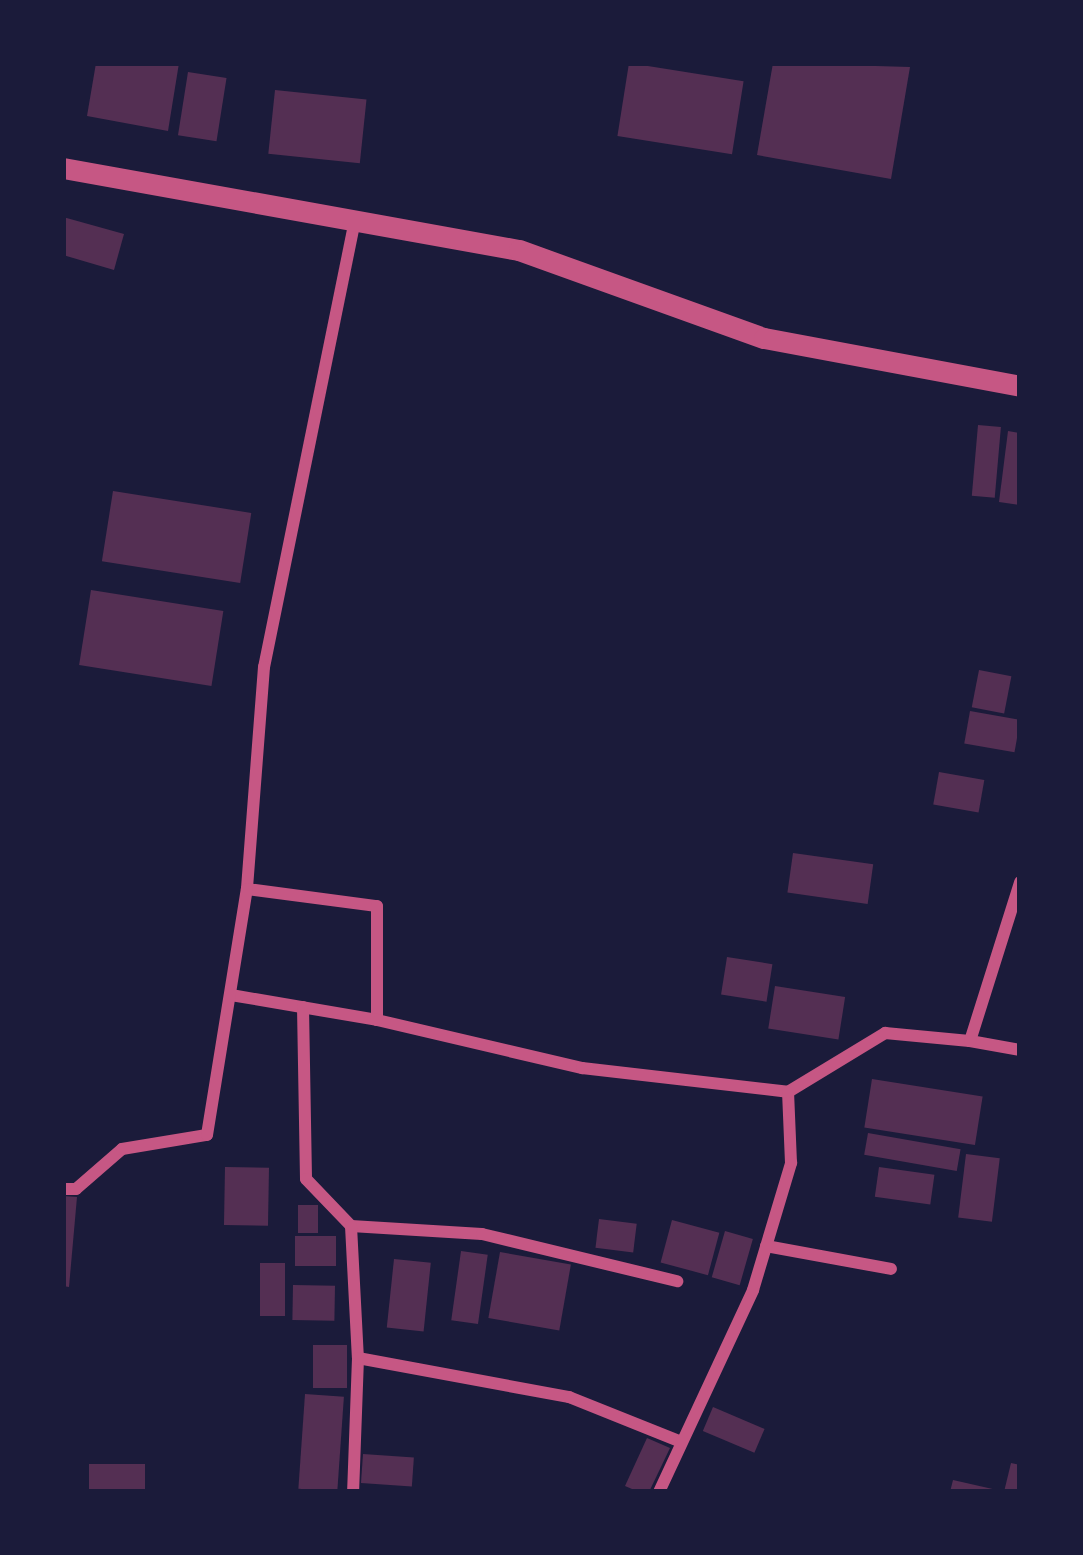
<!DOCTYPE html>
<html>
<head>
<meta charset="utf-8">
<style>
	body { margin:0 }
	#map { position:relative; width:1083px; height:1555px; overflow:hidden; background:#1b1b3a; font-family:Spectral,serif }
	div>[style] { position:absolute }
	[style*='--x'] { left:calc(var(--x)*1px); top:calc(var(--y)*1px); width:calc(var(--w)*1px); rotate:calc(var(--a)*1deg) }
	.building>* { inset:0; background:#542f53; transform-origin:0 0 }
	.minor>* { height:12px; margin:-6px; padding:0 6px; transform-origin:6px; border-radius:6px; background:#c65784 }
	.tertiary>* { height:21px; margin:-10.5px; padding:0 10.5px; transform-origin:10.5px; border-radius:10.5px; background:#c65784 }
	span { translate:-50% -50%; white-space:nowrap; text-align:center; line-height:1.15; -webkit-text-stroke:10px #1b1b3a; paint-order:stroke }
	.frame { position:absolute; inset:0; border:66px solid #1b1b3a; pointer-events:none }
</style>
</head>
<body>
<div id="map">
	<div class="building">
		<div style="clip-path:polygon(96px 63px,179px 63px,168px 131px,87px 116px)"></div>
		<div style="left:629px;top:63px;width:116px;height:74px;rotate:9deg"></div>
		<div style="clip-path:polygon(773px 63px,910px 67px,891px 179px,757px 155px)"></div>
		<div style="left:188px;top:72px;width:39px;height:64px;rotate:9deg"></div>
		<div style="left:275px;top:90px;width:92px;height:64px;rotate:6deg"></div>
		<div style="clip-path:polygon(63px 217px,124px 234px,114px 270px,63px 255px)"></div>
		<div style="left:978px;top:425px;width:23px;height:71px;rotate:5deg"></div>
		<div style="clip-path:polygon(1008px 431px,1020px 433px,1020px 505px,999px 502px)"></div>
		<div style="left:113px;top:491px;width:140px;height:71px;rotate:9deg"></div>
		<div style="left:91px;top:590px;width:134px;height:76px;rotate:9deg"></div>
		<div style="left:979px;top:670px;width:33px;height:38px;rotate:11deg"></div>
		<div style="left:970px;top:711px;width:51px;height:33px;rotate:10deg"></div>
		<div style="left:939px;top:772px;width:46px;height:33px;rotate:10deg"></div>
		<div style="left:793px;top:853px;width:81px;height:40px;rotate:8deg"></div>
		<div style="left:727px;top:957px;width:46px;height:38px;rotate:9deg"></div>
		<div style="left:775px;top:986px;width:71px;height:43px;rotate:9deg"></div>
		<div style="left:872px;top:1079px;width:112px;height:49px;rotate:9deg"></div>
		<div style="left:868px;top:1133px;width:94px;height:22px;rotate:10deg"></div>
		<div style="left:966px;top:1154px;width:34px;height:64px;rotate:7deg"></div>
		<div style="left:225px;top:1167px;width:44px;height:58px;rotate:1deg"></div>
		<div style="left:879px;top:1167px;width:56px;height:30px;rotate:8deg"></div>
		<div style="clip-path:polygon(63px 1196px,77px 1197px,69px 1287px,63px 1286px)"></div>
		<div style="left:298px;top:1205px;width:20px;height:28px"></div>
		<div style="left:599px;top:1219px;width:38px;height:29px;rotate:7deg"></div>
		<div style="left:672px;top:1220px;width:49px;height:44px;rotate:15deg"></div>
		<div style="left:725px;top:1231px;width:29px;height:48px;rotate:16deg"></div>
		<div style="left:295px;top:1236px;width:41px;height:30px"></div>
		<div style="left:461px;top:1251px;width:27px;height:70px;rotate:8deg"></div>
		<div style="left:500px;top:1252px;width:72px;height:67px;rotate:10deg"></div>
		<div style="left:394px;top:1259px;width:37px;height:69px;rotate:6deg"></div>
		<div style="left:260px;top:1263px;width:25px;height:53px"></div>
		<div style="left:293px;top:1285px;width:42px;height:35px;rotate:1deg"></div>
		<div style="left:313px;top:1345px;width:34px;height:43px"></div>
		<div style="left:305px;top:1394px;width:39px;height:95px;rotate:4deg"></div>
		<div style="left:713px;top:1407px;width:56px;height:26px;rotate:23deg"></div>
		<div style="clip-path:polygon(647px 1438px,670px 1448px,649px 1492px,639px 1492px,625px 1486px)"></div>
		<div style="left:363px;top:1454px;width:51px;height:29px;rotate:4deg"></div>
		<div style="clip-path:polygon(1011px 1463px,1020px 1465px,1020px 1492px,1004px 1492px)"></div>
		<div style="left:145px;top:1464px;width:25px;height:56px;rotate:90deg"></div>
		<div style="clip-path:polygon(953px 1480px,997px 1490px,996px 1492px,950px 1492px)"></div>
	</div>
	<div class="minor">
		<div style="--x:355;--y:220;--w:456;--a:101.5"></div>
		<div style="--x:264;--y:667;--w:223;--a:94.4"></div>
		<div style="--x:247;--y:889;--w:131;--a:7.5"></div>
		<div style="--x:377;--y:906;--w:114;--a:90"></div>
		<div style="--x:377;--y:1020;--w:211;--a:13.2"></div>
		<div style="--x:582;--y:1068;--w:207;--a:6.6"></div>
		<div style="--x:231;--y:995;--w:148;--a:9.7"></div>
		<div style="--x:303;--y:1007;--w:172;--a:89"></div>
		<div style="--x:306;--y:1179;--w:65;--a:46.2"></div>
		<div style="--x:351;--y:1226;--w:131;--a:3.5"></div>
		<div style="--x:482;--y:1234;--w:201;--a:13.6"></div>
		<div style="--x:970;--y:1041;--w:51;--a:10.2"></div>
		<div style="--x:63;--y:1189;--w:13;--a:0"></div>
		<div style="--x:76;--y:1189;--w:61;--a:-41"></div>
		<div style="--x:122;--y:1149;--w:86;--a:-9.4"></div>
		<div style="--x:207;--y:1135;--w:249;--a:-80.8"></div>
		<div style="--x:351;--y:1226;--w:132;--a:87"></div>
		<div style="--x:358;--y:1358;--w:134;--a:92.1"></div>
		<div style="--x:766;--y:1246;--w:127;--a:10.4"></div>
		<div style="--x:358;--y:1358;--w:215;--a:10.5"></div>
		<div style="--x:569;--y:1397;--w:118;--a:21.8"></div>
		<div style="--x:659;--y:1492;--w:223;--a:-65"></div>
		<div style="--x:753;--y:1290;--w:133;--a:-73.3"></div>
		<div style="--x:791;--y:1163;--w:71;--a:-92.4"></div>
		<div style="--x:788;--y:1092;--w:114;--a:-31.3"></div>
		<div style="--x:885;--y:1033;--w:85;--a:5.4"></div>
		<div style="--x:970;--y:1041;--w:167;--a:-72.5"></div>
	</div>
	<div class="tertiary">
		<div style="--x:63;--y:168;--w:463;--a:10.2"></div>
		<div style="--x:519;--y:250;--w:260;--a:19.8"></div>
		<div style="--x:764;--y:338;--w:260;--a:10.6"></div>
	</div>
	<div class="frame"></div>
</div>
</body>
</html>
